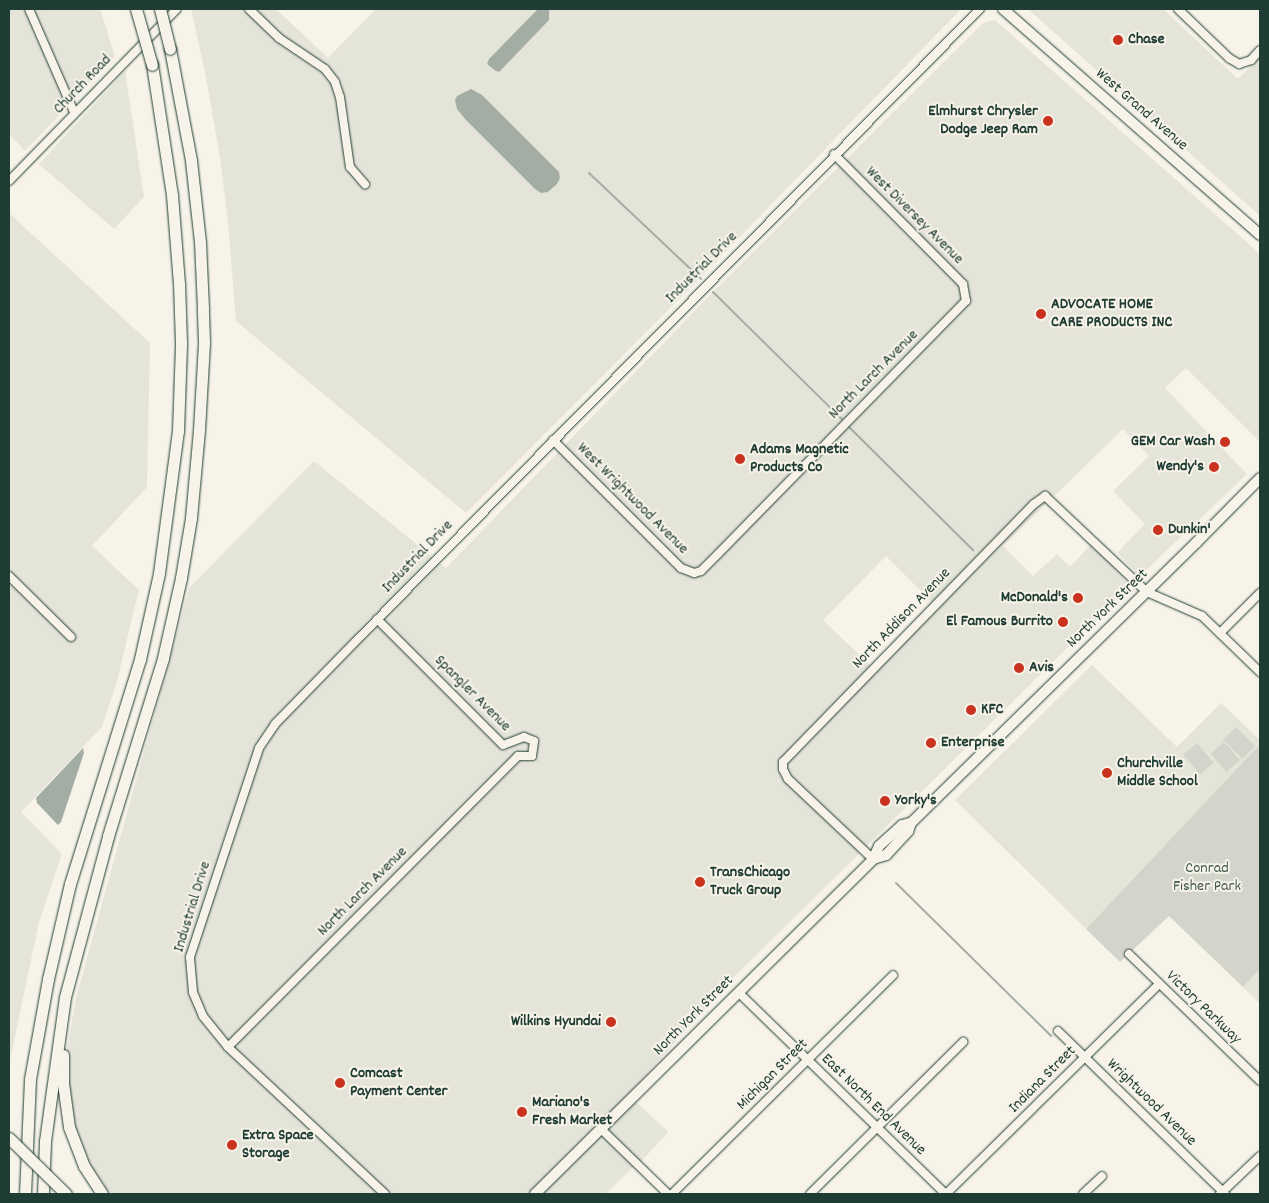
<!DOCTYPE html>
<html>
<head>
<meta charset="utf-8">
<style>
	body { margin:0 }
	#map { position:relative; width:1269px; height:1203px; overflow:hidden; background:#f7f3e8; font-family:Dekko,sans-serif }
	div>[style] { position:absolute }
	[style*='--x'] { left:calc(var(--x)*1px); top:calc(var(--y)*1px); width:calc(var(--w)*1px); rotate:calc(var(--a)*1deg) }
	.built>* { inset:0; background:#e5e4d9; transform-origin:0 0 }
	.green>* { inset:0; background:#d3d5ca; transform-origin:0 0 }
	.water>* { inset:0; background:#a4ada3 }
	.stream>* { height:2px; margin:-1px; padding:0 1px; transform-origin:1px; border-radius:1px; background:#a4ada3 }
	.roads { filter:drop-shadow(0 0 1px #1f3d34) drop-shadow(0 0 1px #1f3d34) }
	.minor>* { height:8px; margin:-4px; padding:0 4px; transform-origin:4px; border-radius:4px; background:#f7f3e8 }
	.major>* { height:10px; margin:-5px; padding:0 5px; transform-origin:5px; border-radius:5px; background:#f7f3e8 }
	.highway>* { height:11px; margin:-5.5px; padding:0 5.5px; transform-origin:5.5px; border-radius:5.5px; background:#f7f3e8 }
	.bridges { filter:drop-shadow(0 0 1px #1f3d34) drop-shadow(0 0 1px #1f3d34) }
	.highway-bridge>* { height:11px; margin:-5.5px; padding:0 5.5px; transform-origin:5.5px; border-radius:5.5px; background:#f7f3e8 }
	.dots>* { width:14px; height:14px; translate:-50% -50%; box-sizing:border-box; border:2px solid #f7f3e8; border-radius:50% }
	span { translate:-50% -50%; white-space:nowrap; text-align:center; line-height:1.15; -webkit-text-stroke:4px #f7f3e8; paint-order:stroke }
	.poi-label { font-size:16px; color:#1f3d34; font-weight:700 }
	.left { translate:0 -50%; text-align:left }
	.right { translate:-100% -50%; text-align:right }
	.street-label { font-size:16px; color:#1f3d34 }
	.park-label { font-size:16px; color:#435b52 }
	.frame { position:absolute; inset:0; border:10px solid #1f3d34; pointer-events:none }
</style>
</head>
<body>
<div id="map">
	<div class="built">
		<div style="clip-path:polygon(9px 9px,100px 9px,115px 56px,25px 151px,9px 134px)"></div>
		<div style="clip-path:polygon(191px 9px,276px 9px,328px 58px,376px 9px,961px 9px,696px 282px,466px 513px,236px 321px,228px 222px,220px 158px,206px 77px)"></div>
		<div style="clip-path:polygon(1028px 9px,1163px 9px,1238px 79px,1260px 57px,1260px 216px)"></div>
		<div style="clip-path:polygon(evenodd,995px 20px,1260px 254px,1260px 442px,1186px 368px,1165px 388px,1247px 474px,1140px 576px,1117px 553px,1145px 524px,1113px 491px,1149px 456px,1123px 429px,1003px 546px,1033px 576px,1057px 554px,1070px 567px,1094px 541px,1130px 586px,729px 982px,602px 1124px,533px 1194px,107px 1194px,87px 1164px,72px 1126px,66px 1086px,67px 1049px,76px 998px,189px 588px,314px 461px,446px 568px,709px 296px,983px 23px,995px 20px,886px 556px,933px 603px,872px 667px,823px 620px,886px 556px)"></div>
		<div style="clip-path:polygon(125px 71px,144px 197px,114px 229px,39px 164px)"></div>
		<div style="clip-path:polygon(9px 213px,150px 343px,147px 487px,92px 546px,139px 590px,117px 681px,102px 727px,21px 812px,62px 854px,39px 922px,9px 1065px)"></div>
		<div style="clip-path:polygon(1092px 665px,1177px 747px,1221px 703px,1260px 740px,1260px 744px,1086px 929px,955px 800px)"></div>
		<div style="clip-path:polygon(1260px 969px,1260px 1004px,1243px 987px)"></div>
		<div style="left:634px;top:1100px;width:47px;height:42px;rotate:43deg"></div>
		<div style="clip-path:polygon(601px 1132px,635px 1165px,606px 1194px,538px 1194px)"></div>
	</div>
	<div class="green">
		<div style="left:1236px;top:727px;width:27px;height:18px;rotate:45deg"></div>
		<div style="left:1224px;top:742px;width:24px;height:18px;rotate:48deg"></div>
		<div style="left:1197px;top:743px;width:26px;height:18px;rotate:50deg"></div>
		<div style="clip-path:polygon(1260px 744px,1260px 969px,1243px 987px,1169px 916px,1120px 962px,1086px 929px)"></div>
	</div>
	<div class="water">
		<div style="clip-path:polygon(538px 9px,549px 9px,549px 20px,499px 72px,496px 71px,487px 64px,489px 59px)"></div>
		<div style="clip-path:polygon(471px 89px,482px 95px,559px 172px,560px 178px,557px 184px,548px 192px,541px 193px,535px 189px,465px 119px,457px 109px,455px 100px,457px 96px)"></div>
		<div style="clip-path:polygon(83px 748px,84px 753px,61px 822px,58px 825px,37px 803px,36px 798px)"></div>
	</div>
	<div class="stream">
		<div style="--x:589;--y:173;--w:154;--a:43.4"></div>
		<div style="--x:713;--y:292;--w:181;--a:44.6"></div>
		<div style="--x:849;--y:427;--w:175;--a:44.8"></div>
		<div style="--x:896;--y:883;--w:218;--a:44.6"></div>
	</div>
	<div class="roads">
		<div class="minor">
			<div style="--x:29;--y:9;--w:112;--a:66.4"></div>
			<div style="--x:249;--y:9;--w:42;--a:44"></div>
			<div style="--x:279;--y:38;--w:55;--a:34"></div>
			<div style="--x:325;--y:69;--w:16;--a:52"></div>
			<div style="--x:335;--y:82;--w:16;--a:72"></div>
			<div style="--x:340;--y:97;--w:71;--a:81.9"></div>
			<div style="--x:350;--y:167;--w:23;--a:49"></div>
			<div style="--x:1178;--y:9;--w:71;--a:43.9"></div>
			<div style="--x:1229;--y:58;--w:12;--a:31"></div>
			<div style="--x:1239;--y:64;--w:13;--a:-18"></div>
			<div style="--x:1251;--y:60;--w:13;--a:-48"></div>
			<div style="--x:9;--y:181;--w:240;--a:-45.7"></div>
			<div style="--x:553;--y:440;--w:181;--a:45"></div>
			<div style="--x:681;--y:568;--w:14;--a:21"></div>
			<div style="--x:694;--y:573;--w:7;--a:-16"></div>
			<div style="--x:701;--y:571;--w:23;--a:-45"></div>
			<div style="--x:717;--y:555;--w:356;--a:-45.6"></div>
			<div style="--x:966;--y:301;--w:17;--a:-100"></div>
			<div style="--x:963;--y:284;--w:183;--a:-134.8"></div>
			<div style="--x:9;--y:576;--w:87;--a:44.5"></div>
			<div style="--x:1220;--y:633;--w:57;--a:-45"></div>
			<div style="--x:873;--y:859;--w:117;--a:-136.7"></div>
			<div style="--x:788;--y:779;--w:11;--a:-117"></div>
			<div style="--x:783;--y:769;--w:7;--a:-90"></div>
			<div style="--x:783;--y:762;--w:360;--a:-45.8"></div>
			<div style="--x:1034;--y:504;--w:14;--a:-36"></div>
			<div style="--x:1045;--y:496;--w:140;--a:43.3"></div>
			<div style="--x:1147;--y:592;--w:60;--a:23.6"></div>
			<div style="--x:1202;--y:616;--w:81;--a:44"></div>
			<div style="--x:1129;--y:954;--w:182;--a:44.1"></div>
			<div style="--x:739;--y:993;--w:289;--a:44.2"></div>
			<div style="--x:1058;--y:1031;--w:233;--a:44.3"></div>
			<div style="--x:228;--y:1047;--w:411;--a:-45.1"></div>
			<div style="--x:518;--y:756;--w:14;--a:0"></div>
			<div style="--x:532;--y:756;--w:15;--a:-82"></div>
			<div style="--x:534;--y:741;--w:11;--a:-158"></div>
			<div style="--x:524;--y:737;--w:22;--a:159"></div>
			<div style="--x:503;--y:745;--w:178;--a:-135"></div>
			<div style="--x:601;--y:1129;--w:93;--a:44.1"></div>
			<div style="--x:385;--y:1194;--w:215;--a:-136.9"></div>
			<div style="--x:228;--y:1047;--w:40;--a:-129"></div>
			<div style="--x:203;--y:1016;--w:26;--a:-113"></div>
			<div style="--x:193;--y:992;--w:35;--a:-95"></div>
			<div style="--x:190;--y:957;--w:220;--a:-71.7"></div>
			<div style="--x:259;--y:748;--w:29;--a:-56"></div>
			<div style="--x:275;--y:724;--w:120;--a:-45.7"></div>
			<div style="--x:359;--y:638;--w:884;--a:-45.37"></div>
			<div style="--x:672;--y:1194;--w:311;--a:-44.7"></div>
			<div style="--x:810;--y:1194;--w:216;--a:-44.8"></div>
			<div style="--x:946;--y:1194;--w:299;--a:-44.6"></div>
			<div style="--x:1083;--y:1194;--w:26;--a:-43"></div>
			<div style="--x:1220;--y:1194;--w:55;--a:-43.5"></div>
		</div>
		<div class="major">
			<div style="--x:1003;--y:9;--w:342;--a:41.3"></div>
			<div style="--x:873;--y:859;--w:14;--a:-17"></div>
			<div style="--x:886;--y:855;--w:33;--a:-47"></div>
			<div style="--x:908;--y:831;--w:9;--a:-69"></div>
			<div style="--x:535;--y:1194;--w:476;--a:-44.7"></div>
			<div style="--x:873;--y:859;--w:14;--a:-65"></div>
			<div style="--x:879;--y:846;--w:31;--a:-42"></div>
			<div style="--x:902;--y:825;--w:9;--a:-13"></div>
			<div style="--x:911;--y:823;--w:400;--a:-44.5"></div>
			<div style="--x:1196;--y:543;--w:91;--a:-45.4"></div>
		</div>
		<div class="highway">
			<div style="--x:63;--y:1055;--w:28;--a:90"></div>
			<div style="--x:63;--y:1083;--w:44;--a:82.2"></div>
			<div style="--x:69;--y:1127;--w:42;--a:69"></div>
			<div style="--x:84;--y:1166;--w:33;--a:57"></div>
			<div style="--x:25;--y:1194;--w:115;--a:-87.5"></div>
			<div style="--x:30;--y:1079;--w:102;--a:-79.8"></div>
			<div style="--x:48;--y:979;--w:98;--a:-77"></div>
			<div style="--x:70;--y:884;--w:236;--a:-72.7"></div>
			<div style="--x:140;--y:659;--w:88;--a:-77.5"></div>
			<div style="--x:159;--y:573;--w:143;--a:-82.4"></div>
			<div style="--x:178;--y:431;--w:88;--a:-88"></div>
			<div style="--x:181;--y:343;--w:59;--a:-91.9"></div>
			<div style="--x:179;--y:284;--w:89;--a:-94.5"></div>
			<div style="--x:172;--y:195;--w:132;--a:-98.7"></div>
			<div style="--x:43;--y:1194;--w:53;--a:-87.8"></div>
			<div style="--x:45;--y:1141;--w:145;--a:-82.1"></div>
			<div style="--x:65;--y:997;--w:167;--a:-75"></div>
			<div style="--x:108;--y:836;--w:186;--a:-72.8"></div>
			<div style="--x:163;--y:658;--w:82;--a:-77.3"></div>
			<div style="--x:181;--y:578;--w:61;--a:-80.5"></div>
			<div style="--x:191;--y:518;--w:88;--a:-84.8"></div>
			<div style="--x:199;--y:430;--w:88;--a:-86.7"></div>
			<div style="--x:204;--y:342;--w:34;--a:-92"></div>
			<div style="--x:203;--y:308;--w:66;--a:-92.6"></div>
			<div style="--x:200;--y:242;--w:82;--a:-96.3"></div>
			<div style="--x:191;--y:160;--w:113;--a:-100.7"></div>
		</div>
	</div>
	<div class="bridges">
		<div class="highway-bridge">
			<div style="--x:136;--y:9;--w:58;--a:74.1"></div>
			<div style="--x:160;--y:9;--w:41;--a:76"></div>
			<div style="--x:9;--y:1138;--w:80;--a:44.5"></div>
		</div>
	</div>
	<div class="dots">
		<div style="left:1118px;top:40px;background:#c8321e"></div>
		<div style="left:1048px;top:121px;background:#c8321e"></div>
		<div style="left:1041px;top:314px;background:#c8321e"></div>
		<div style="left:1225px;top:442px;background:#c8321e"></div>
		<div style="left:740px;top:459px;background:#c8321e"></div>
		<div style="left:1214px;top:467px;background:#c8321e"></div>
		<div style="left:1158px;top:530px;background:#c8321e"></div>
		<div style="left:1078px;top:598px;background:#c8321e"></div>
		<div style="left:1063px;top:622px;background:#c8321e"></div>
		<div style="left:1019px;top:668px;background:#c8321e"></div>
		<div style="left:971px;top:710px;background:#c8321e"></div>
		<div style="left:931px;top:743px;background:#c8321e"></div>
		<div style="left:1107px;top:773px;background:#c8321e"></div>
		<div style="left:885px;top:801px;background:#c8321e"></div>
		<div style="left:700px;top:882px;background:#c8321e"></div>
		<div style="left:611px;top:1022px;background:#c8321e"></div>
		<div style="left:340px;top:1083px;background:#c8321e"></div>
		<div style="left:522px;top:1112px;background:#c8321e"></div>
		<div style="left:232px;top:1145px;background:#c8321e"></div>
	</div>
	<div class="poi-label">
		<span class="left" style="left:1128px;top:40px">Chase</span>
		<span class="right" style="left:1038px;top:121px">Elmhurst Chrysler<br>Dodge Jeep Ram</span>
		<span class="left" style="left:1051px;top:314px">ADVOCATE HOME<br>CARE PRODUCTS INC</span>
		<span class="right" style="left:1215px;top:442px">GEM Car Wash</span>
		<span class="left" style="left:750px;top:459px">Adams Magnetic<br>Products Co</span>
		<span class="right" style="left:1204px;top:467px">Wendy's</span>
		<span class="left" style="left:1168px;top:530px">Dunkin'</span>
		<span class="right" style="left:1068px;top:598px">McDonald's</span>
		<span class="right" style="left:1053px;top:622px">El Famous Burrito</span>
		<span class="left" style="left:1029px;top:668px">Avis</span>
		<span class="left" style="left:981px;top:710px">KFC</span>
		<span class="left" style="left:941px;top:743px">Enterprise</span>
		<span class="left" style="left:1117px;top:773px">Churchville<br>Middle School</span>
		<span class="left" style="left:895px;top:801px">Yorky's</span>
		<span class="left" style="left:710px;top:882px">TransChicago<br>Truck Group</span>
		<span class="right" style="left:601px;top:1022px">Wilkins Hyundai</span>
		<span class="left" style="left:350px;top:1083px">Comcast<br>Payment Center</span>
		<span class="left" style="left:532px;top:1112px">Mariano's<br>Fresh Market</span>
		<span class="left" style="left:242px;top:1145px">Extra Space<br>Storage</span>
	</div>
	<div class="street-label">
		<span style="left:83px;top:85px;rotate:-46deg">Church Road</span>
		<span style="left:1141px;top:110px;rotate:41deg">West Grand Avenue</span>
		<span style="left:914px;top:216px;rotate:45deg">West Diversey Avenue</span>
		<span style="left:702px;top:268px;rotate:-45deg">Industrial Drive</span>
		<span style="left:874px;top:375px;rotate:-45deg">North Larch Avenue</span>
		<span style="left:632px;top:499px;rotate:45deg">West Wrightwood Avenue</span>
		<span style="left:418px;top:557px;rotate:-46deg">Industrial Drive</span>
		<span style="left:1108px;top:609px;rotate:-44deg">North York Street</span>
		<span style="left:902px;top:619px;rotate:-46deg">North Addison Avenue</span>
		<span style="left:472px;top:694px;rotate:45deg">Spangler Avenue</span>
		<span style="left:363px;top:892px;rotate:-45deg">North Larch Avenue</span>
		<span style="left:193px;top:907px;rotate:-73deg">Industrial Drive</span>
		<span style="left:1203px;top:1008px;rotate:44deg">Victory Parkway</span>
		<span style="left:694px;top:1016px;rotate:-45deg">North York Street</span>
		<span style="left:773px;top:1075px;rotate:-45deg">Michigan Street</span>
		<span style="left:1043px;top:1080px;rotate:-45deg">Indiana Street</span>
		<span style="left:1151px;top:1103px;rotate:44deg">Wrightwood Avenue</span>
		<span style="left:873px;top:1105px;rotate:44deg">East North End Avenue</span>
	</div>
	<div class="park-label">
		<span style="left:1207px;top:878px">Conrad<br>Fisher Park</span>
	</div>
	<div class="frame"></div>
</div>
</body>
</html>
